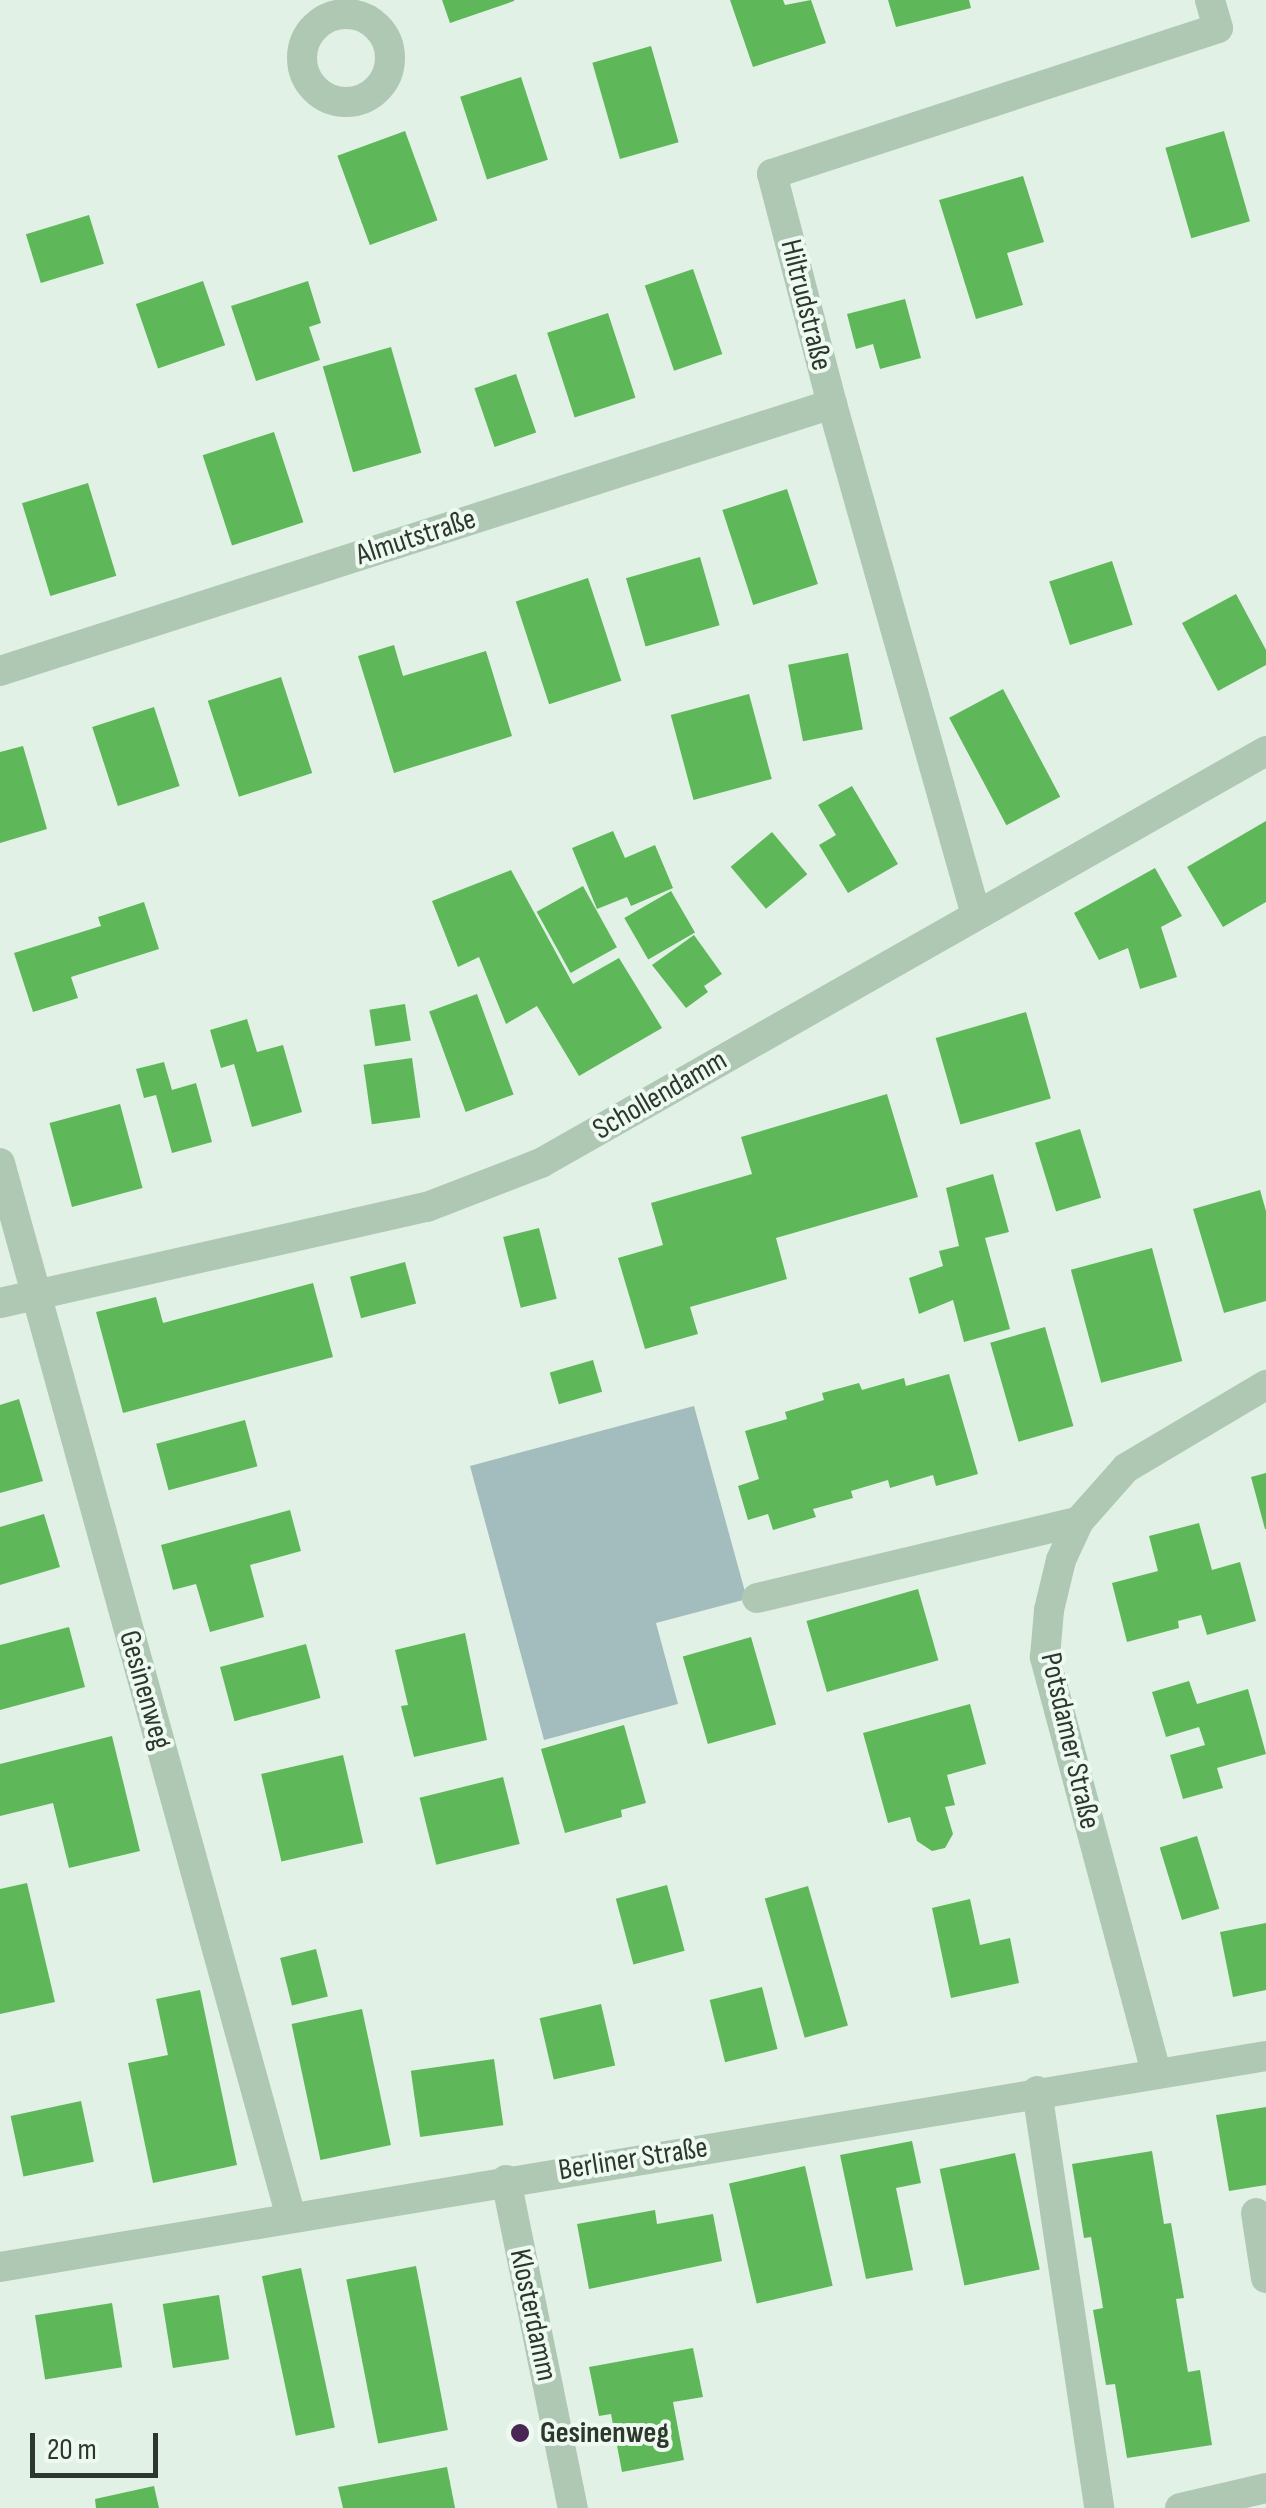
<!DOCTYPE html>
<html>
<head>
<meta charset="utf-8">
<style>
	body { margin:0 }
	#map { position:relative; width:1266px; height:2508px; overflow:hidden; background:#e2f1e6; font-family:"Sofia Sans Condensed",sans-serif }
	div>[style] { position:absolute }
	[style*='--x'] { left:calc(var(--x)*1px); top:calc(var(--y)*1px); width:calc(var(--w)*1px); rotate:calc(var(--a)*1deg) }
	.green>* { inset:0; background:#a3bdbf }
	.building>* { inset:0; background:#5eb859; transform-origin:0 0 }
	.minor>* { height:30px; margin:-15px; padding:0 15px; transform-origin:15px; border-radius:15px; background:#afc8b3 }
	.minor>.ring { margin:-15px; padding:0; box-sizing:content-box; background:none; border:30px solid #afc8b3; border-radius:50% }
	.dots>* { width:28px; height:28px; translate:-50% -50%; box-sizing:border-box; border:5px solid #eef9f1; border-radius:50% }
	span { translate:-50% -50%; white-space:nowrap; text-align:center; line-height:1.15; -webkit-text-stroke:8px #eef9f1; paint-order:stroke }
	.street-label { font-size:30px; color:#2c382c }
	.poi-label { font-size:30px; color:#2c382c; font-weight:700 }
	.left { translate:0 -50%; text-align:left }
	.scale { position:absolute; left:30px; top:2433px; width:128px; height:45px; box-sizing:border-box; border:5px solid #2c382c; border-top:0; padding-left:12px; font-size:30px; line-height:35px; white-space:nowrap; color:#2c382c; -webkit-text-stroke:8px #eef9f1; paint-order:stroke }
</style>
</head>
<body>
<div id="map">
	<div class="green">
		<div style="clip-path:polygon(694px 1406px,747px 1599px,656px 1623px,678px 1704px,544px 1740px,470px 1466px)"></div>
	</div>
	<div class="building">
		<div style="clip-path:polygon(442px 0,514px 0,514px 1px,450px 23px)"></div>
		<div style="clip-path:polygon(730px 0,783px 0,785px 5px,811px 0,826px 43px,753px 67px)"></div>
		<div style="clip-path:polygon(888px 0,969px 0,971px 8px,896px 27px)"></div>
		<div style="left:651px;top:46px;width:100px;height:61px;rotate:74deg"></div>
		<div style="left:521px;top:77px;width:87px;height:64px;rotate:72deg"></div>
		<div style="left:405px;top:131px;width:95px;height:72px;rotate:70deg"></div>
		<div style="left:1224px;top:131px;width:94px;height:61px;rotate:74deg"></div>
		<div style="clip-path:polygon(1023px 176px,1044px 242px,1007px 253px,1023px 305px,976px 319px,939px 200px)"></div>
		<div style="left:89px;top:215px;width:51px;height:66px;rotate:73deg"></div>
		<div style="left:693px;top:269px;width:90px;height:51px;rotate:71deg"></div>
		<div style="left:203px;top:281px;width:68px;height:71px;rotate:71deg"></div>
		<div style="clip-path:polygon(308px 281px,321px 323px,309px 327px,320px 360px,256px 381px,231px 306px)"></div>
		<div style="clip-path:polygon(905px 299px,921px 358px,880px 369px,873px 344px,856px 349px,847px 314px)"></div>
		<div style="left:608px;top:313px;width:89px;height:64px;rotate:72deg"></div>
		<div style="left:391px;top:347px;width:110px;height:71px;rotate:74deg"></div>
		<div style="left:516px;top:374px;width:62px;height:44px;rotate:71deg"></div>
		<div style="left:274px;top:432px;width:95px;height:75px;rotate:72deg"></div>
		<div style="left:88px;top:483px;width:97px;height:69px;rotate:73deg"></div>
		<div style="left:787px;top:489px;width:100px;height:68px;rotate:72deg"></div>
		<div style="left:700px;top:557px;width:71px;height:77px;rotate:74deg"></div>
		<div style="left:1112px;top:561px;width:67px;height:66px;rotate:72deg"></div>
		<div style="left:588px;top:578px;width:108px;height:76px;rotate:72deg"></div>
		<div style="clip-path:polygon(1236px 594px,1266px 650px,1266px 665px,1218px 691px,1182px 623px)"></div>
		<div style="clip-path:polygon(394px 645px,403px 676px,486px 651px,512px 736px,394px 773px,358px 656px)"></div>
		<div style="left:848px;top:653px;width:78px;height:61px;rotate:79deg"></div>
		<div style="left:281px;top:677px;width:101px;height:77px;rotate:72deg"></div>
		<div style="left:1003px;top:689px;width:122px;height:61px;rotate:62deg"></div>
		<div style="left:749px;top:694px;width:88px;height:81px;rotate:75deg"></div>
		<div style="left:154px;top:707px;width:83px;height:65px;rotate:72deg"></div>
		<div style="clip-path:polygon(23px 746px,47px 829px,0 843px,0 752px)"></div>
		<div style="clip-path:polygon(852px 786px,898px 864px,848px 893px,819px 845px,836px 835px,818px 805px)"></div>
		<div style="clip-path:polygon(1266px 821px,1266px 902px,1223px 927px,1187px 867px)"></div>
		<div style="clip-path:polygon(613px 831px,625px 858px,655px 845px,673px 888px,631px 906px,627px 897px,597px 909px,572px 848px)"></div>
		<div style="left:772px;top:832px;width:55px;height:54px;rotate:50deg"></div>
		<div style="clip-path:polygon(1155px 868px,1182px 916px,1161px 927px,1177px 977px,1140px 989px,1128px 948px,1099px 960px,1074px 913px)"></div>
		<div style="clip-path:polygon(511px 870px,573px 984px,619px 958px,662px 1028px,579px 1076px,537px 1006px,506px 1024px,479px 957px,458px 967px,432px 901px)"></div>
		<div style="left:583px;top:886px;width:70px;height:53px;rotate:61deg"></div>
		<div style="left:671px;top:891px;width:48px;height:54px;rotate:60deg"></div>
		<div style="clip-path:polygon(144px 902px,159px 949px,71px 977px,78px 998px,33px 1012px,14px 953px,101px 926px,98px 917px)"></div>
		<div style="clip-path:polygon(694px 935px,722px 974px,704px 986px,708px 992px,686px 1008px,652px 965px)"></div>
		<div style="left:477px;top:994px;width:107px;height:51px;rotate:70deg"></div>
		<div style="left:405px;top:1004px;width:37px;height:36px;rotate:81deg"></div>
		<div style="left:1026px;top:1012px;width:90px;height:94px;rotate:74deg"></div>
		<div style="clip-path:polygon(247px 1019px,257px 1052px,283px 1045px,302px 1112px,252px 1127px,234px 1064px,221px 1068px,210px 1030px)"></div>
		<div style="left:412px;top:1058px;width:60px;height:49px;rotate:82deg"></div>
		<div style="clip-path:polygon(164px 1062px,172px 1090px,196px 1083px,212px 1142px,172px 1153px,156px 1095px,144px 1098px,136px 1069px)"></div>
		<div style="clip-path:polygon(887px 1094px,918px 1197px,776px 1238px,787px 1279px,690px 1307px,698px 1334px,645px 1349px,618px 1258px,663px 1245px,651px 1203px,752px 1174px,741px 1137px)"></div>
		<div style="left:120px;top:1104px;width:87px;height:73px;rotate:75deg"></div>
		<div style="left:1080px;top:1129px;width:72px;height:47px;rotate:73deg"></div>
		<div style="clip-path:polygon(993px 1174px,1009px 1232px,985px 1238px,1010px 1329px,964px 1342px,953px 1300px,919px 1314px,909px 1278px,943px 1266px,939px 1251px,959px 1246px,946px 1188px)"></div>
		<div style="clip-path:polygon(1260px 1190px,1266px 1211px,1266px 1301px,1224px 1313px,1193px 1209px)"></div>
		<div style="left:539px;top:1228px;width:73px;height:37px;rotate:76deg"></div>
		<div style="left:1152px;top:1248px;width:117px;height:84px;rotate:75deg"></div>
		<div style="left:405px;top:1262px;width:43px;height:57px;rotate:75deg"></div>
		<div style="clip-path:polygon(313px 1283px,333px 1357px,123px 1413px,96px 1312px,156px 1297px,163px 1323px)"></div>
		<div style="left:1045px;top:1327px;width:103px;height:57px;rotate:74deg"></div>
		<div style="left:593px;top:1360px;width:33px;height:45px;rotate:74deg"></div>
		<div style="clip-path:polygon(949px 1374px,978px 1474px,936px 1486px,933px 1475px,890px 1488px,888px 1480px,851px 1491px,853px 1498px,813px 1509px,816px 1517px,773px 1530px,768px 1514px,748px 1520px,738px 1486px,759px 1479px,745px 1431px,787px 1419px,785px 1412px,824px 1400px,822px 1393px,859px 1383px,862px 1390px,904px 1378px,906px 1386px)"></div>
		<div style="clip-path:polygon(19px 1399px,43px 1481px,0 1493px,0 1405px)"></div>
		<div style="left:245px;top:1420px;width:48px;height:92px;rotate:75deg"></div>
		<div style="clip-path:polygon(1266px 1473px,1266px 1529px,1265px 1529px,1251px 1477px)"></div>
		<div style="clip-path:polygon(290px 1510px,301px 1551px,250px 1565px,264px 1617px,210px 1632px,196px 1584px,173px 1590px,161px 1545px)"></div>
		<div style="clip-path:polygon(44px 1514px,60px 1567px,0 1585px,0 1527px)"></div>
		<div style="clip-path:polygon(1199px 1523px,1212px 1570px,1240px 1562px,1256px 1621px,1207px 1635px,1201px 1615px,1178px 1621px,1179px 1628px,1127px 1642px,1112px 1583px,1158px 1571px,1149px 1536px)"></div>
		<div style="left:918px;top:1589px;width:74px;height:116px;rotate:74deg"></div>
		<div style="clip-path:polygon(69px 1627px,85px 1687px,0 1710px,0 1645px)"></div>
		<div style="clip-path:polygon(465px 1633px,487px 1740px,414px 1757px,401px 1706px,408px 1705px,395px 1650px)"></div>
		<div style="left:751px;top:1637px;width:91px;height:71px;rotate:74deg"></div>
		<div style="left:306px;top:1644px;width:56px;height:89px;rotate:75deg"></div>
		<div style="clip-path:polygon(1189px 1681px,1197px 1704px,1248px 1689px,1266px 1754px,1217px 1768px,1223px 1788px,1183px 1799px,1170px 1755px,1205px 1745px,1199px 1727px,1166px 1737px,1152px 1692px)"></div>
		<div style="clip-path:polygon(970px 1704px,986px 1764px,947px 1775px,955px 1805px,945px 1807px,953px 1834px,945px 1848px,932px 1851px,917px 1841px,910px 1817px,888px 1823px,863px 1733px)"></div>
		<div style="clip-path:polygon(624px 1725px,646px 1803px,621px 1810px,622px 1817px,565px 1833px,541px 1749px)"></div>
		<div style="clip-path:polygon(112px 1736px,140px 1851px,69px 1868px,53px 1803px,0 1816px,0 1764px)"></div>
		<div style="left:343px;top:1755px;width:90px;height:84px;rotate:77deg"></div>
		<div style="left:503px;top:1777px;width:69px;height:86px;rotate:76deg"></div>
		<div style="left:1197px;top:1836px;width:76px;height:39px;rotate:73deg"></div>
		<div style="clip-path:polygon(27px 1883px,55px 2002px,0 2014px,0 1889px)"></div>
		<div style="left:667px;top:1885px;width:68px;height:53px;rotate:75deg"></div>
		<div style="left:808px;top:1886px;width:145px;height:45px;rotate:74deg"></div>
		<div style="clip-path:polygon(970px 1899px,980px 1945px,1010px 1938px,1019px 1983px,951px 1998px,932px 1908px)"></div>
		<div style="clip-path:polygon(1266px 1923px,1266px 1990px,1233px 1997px,1220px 1932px)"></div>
		<div style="left:316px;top:1949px;width:49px;height:37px;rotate:76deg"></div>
		<div style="left:762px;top:1987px;width:64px;height:54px;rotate:76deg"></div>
		<div style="clip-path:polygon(200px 1990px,237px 2165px,153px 2183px,128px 2063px,168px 2055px,156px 1999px)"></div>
		<div style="left:601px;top:2004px;width:63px;height:63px;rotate:77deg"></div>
		<div style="left:362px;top:2009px;width:139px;height:72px;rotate:78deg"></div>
		<div style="left:494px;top:2059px;width:67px;height:84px;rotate:82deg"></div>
		<div style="left:81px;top:2101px;width:62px;height:72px;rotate:78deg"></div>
		<div style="clip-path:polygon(1266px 2107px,1266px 2185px,1229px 2191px,1216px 2115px)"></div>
		<div style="clip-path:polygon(912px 2141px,921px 2183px,896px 2188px,913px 2270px,866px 2279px,840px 2155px)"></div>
		<div style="clip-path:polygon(1152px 2151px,1164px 2224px,1171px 2223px,1184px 2298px,1176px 2299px,1188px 2372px,1200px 2370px,1212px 2445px,1127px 2458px,1115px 2384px,1106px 2385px,1093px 2310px,1103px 2308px,1100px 2289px,1091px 2237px,1084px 2238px,1072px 2164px)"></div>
		<div style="left:1015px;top:2153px;width:119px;height:77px;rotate:78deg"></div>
		<div style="left:805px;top:2166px;width:123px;height:78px;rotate:77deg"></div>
		<div style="clip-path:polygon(655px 2210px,657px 2224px,713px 2214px,722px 2261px,589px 2289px,577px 2224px)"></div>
		<div style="left:416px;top:2266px;width:167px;height:71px;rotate:79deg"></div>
		<div style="left:301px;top:2268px;width:163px;height:40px;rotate:78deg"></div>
		<div style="left:219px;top:2295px;width:65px;height:57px;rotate:81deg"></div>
		<div style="left:112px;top:2303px;width:65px;height:78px;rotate:81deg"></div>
		<div style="clip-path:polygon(693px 2348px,703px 2397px,673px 2402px,684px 2460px,622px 2472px,611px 2414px,599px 2416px,589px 2367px)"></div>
		<div style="clip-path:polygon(447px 2467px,455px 2508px,343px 2508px,338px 2487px)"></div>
		<div style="clip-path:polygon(154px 2486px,159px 2508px,96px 2508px,95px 2499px)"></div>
	</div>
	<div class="minor">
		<div class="ring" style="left:302px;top:14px;width:58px;height:58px"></div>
		<div style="--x:0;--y:671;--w:874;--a:-17.79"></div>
		<div style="--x:976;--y:915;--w:531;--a:-105.74"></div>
		<div style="--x:832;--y:404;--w:238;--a:-104.6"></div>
		<div style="--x:772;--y:174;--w:469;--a:-18.1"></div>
		<div style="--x:1218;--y:28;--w:29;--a:-106"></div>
		<div style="--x:0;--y:1163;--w:1093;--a:74.57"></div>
		<div style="--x:0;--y:1303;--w:438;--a:-12.7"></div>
		<div style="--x:427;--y:1207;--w:122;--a:-21.1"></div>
		<div style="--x:541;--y:1163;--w:834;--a:-29.61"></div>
		<div style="--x:757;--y:1598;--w:331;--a:-13.4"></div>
		<div style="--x:1156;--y:2072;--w:430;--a:-105"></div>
		<div style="--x:1045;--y:1657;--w:47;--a:-85.1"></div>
		<div style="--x:1049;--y:1610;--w:51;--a:-76.5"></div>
		<div style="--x:1061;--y:1560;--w:43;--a:-65.2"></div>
		<div style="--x:1079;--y:1521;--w:71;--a:-48.4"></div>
		<div style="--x:1126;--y:1468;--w:163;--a:-30.7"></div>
		<div style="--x:1037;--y:2091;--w:422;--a:81.5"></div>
		<div style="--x:506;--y:2180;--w:335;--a:78.5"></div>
		<div style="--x:1256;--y:2213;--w:66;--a:81.3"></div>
		<div style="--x:0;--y:2267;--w:1283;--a:-9.46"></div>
		<div style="--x:1180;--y:2508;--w:88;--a:-13.1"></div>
	</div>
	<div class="dots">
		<div style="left:520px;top:2433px;background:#4a2655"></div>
	</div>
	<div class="street-label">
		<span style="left:806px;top:305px;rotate:76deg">Hiltrudstraße</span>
		<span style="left:416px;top:537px;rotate:-18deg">Almutstraße</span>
		<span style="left:660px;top:1095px;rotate:-30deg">Schollendamm</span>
		<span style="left:145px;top:1690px;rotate:74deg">Gesinenweg</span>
		<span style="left:1070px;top:1741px;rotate:77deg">Potsdamer Straße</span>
		<span style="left:633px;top:2159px;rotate:-9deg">Berliner Straße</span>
		<span style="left:533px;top:2315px;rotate:78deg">Klosterdamm</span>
	</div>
	<div class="poi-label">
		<span class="left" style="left:540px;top:2433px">Gesinenweg</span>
	</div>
	<div class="scale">20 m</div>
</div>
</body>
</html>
